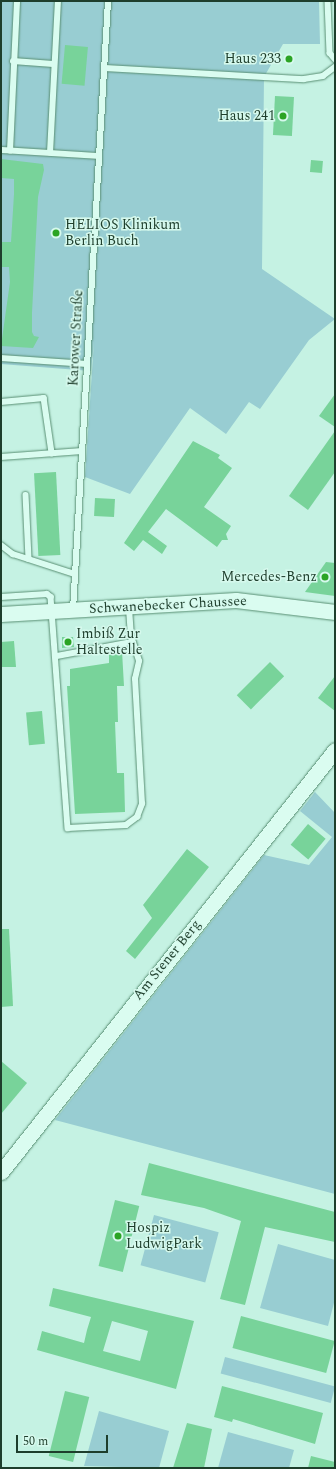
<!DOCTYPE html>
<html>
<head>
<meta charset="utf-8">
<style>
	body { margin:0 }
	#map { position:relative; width:336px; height:1469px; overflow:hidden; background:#c5f2e3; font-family:Spectral,serif }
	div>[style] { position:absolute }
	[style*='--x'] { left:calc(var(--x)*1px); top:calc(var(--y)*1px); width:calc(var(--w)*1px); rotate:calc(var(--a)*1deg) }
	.green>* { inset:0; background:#98cdd2; transform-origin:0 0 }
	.building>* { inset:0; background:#78d39a; transform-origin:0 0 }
	.roads { filter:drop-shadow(0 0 1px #598f73) drop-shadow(0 0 1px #598f73) }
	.lane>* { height:5.5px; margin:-2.75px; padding:0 2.75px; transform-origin:2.75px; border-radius:2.75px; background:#dafcf0 }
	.secondary>* { height:15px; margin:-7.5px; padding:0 7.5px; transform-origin:7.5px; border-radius:7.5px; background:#dafcf0 }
	.dots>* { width:11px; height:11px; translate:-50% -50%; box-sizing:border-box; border:2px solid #d6f9ed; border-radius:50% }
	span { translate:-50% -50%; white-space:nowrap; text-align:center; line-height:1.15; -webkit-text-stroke:3px #d6f9ed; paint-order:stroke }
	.poi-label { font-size:14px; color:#1e3e2c }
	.right { translate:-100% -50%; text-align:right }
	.left { translate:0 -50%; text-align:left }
	.street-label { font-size:14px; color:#1e3e2c }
	.frame { position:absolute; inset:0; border:2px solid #1e3e2c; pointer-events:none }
	.scale { position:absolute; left:16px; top:1435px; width:92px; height:18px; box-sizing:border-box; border:2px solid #1e3e2c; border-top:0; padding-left:5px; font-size:12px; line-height:14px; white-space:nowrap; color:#1e3e2c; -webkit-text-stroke:3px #d6f9ed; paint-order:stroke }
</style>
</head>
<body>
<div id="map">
	<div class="green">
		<div style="clip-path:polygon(1px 1px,319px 1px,320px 44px,283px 44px,264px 77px,262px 269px,335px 319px,309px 340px,260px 409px,249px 402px,226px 434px,190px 408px,130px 494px,85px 477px,94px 341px,91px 371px,1px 364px)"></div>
		<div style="clip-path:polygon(315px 792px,335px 813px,335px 1194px,55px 1120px,264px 855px,309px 865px,332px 837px,300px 811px)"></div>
		<div style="left:154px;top:1215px;width:67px;height:52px;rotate:15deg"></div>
		<div style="clip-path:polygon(278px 1244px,335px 1260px,335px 1299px,328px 1326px,260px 1308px)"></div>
		<div style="left:225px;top:1357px;width:114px;height:17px;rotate:15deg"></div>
		<div style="clip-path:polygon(99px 1411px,169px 1431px,159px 1468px,84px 1466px)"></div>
		<div style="clip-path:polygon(228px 1432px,294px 1450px,289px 1468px,218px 1468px)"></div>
	</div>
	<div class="building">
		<div style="left:65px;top:45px;width:23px;height:39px;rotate:5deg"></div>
		<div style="left:275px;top:96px;width:19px;height:39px;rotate:3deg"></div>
		<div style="clip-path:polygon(1px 159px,43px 164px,44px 170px,38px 197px,32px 313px,32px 332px,34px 336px,39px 337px,33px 348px,1px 346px,10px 282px,9px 267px,1px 267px,1px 242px,11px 242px,14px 194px,14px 179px,1px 178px)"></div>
		<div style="left:311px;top:160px;width:12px;height:12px;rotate:5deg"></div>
		<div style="clip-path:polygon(335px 394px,335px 427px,319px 416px)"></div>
		<div style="clip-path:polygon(335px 431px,335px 472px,308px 510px,289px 496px)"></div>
		<div style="clip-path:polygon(193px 441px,220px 455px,218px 458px,232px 468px,204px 507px,231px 526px,226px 534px,228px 540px,222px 540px,217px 547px,166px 509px,148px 532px,167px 546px,162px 554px,143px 540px,134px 551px,124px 543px)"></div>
		<div style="left:56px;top:472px;width:83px;height:22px;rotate:87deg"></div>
		<div style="left:95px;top:498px;width:20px;height:18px;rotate:3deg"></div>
		<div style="clip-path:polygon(326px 562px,335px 563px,335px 596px,305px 592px)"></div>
		<div style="clip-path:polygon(62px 637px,73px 637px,74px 647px,62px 648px)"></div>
		<div style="clip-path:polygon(14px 641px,16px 667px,1px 667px,1px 642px)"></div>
		<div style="clip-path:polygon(122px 651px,124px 686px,117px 686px,118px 722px,115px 722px,117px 773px,124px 773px,125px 812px,75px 814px,67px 686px,70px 686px,70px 669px,109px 663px,109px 652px)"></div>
		<div style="left:270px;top:662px;width:20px;height:47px;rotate:45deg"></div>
		<div style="clip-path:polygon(335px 676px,335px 711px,318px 698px)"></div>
		<div style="left:42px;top:711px;width:33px;height:16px;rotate:85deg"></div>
		<div style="left:308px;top:824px;width:23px;height:27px;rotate:40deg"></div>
		<div style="clip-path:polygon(187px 849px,209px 867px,135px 959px,126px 951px,152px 918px,143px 905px)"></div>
		<div style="clip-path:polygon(1px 929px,9px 929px,13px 1006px,1px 1007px)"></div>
		<div style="clip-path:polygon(1px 1061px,27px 1083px,1px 1114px)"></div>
		<div style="clip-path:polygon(149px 1163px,335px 1212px,335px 1242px,265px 1227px,245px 1305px,220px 1299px,241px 1221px,204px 1208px,141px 1195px)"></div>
		<div style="left:115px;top:1200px;width:25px;height:68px;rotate:14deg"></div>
		<div style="clip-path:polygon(evenodd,53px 1288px,194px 1321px,176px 1389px,37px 1350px,42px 1331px,84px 1343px,87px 1330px,91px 1317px,49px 1306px,53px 1288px,112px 1321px,148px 1331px,140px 1361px,103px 1351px,112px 1321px)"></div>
		<div style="left:241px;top:1316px;width:97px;height:33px;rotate:15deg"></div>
		<div style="clip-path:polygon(222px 1386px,323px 1413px,315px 1444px,233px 1419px,232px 1422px,214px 1417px)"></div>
		<div style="left:65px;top:1391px;width:25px;height:67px;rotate:14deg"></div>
		<div style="clip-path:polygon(187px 1423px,212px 1429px,204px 1468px,173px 1468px)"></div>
		<div style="clip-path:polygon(311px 1456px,335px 1462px,335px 1468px,308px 1468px)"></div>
	</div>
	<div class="roads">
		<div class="lane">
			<div style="--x:328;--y:1;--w:52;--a:87.8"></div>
			<div style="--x:330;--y:53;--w:8;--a:50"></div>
			<div style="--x:13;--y:61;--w:40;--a:4.3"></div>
			<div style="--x:105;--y:68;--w:199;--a:3.2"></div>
			<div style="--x:304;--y:79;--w:19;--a:-9"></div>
			<div style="--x:323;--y:76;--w:15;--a:-37"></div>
			<div style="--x:1;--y:150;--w:97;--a:3.5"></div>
			<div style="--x:10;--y:151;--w:150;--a:-87.3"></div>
			<div style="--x:50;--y:153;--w:152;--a:-87"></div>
			<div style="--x:1;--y:358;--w:86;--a:4"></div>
			<div style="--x:1;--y:402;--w:43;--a:-5.3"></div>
			<div style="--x:44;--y:398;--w:56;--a:81.7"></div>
			<div style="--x:1;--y:457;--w:81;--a:-4.2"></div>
			<div style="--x:26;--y:495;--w:64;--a:87.3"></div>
			<div style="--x:1;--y:545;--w:15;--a:37"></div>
			<div style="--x:13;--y:554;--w:65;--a:17.9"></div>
			<div style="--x:1;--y:597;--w:46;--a:-3.7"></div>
			<div style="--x:47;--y:594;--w:5;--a:37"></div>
			<div style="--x:51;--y:597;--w:232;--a:85.8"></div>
			<div style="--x:68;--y:828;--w:58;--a:-3"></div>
			<div style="--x:126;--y:825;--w:14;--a:-36"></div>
			<div style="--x:137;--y:817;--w:14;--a:-69"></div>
			<div style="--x:142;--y:804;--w:125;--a:-93.2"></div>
			<div style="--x:135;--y:679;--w:18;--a:-77"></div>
			<div style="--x:139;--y:661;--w:25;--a:-108"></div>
			<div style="--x:131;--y:637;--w:30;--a:-94"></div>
			<div style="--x:73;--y:610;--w:610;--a:-86.71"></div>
			<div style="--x:57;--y:656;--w:76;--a:-10.6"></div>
		</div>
		<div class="secondary">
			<div style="--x:1;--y:614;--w:235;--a:-3.4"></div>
			<div style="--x:236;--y:600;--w:100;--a:6.9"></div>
			<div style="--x:1;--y:1172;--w:538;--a:-51.64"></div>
		</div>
	</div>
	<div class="dots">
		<div style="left:289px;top:59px;background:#2ba424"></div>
		<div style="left:283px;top:116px;background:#2ba424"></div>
		<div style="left:56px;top:233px;background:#2ba424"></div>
		<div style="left:325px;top:577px;background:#2ba424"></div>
		<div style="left:68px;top:642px;background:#2ba424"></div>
		<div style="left:118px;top:1236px;background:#2ba424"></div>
	</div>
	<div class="poi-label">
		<span class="right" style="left:281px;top:59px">Haus 233</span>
		<span class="right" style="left:275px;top:116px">Haus 241</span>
		<span class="left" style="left:65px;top:233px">HELIOS Klinikum<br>Berlin Buch</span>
		<span class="right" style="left:317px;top:577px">Mercedes-Benz</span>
		<span class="left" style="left:76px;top:642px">Imbiß Zur<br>Haltestelle</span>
		<span class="left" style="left:126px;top:1236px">Hospiz<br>LudwigPark</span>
	</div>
	<div class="street-label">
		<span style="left:76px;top:338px;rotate:-87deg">Karower Straße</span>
		<span style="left:168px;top:605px;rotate:-3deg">Schwanebecker Chaussee</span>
		<span style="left:167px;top:960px;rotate:-51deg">Am Stener Berg</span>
	</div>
	<div class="frame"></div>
	<div class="scale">50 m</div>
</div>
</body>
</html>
